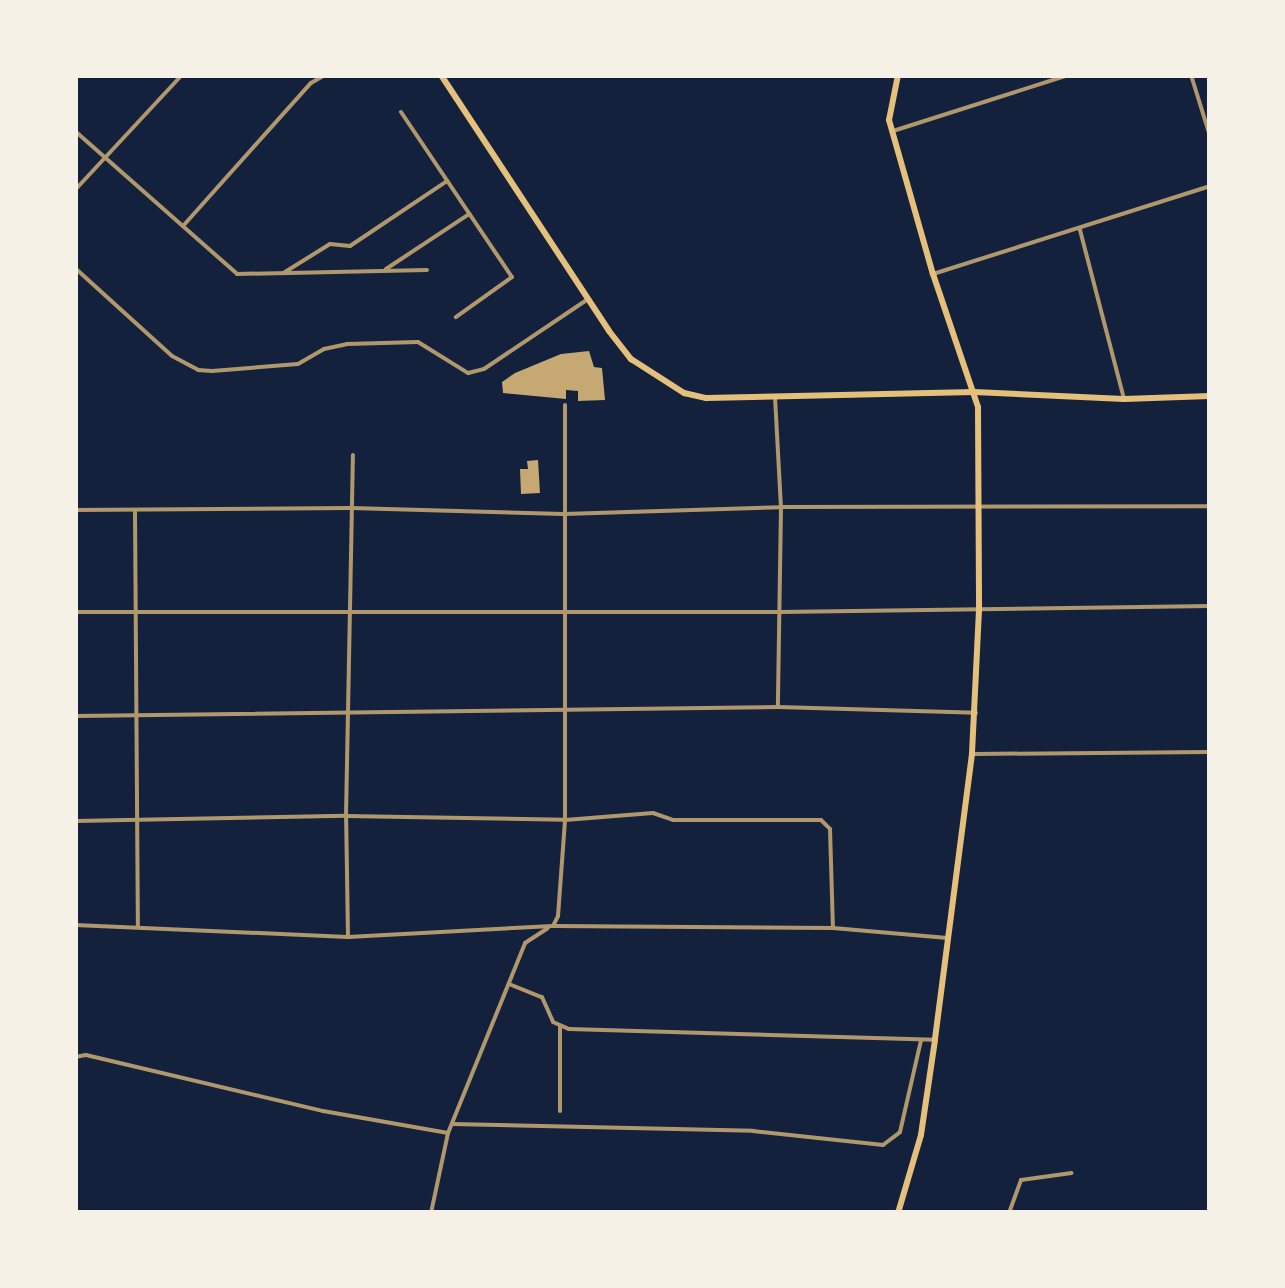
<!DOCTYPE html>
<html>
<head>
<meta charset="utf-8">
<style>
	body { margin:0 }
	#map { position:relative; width:1285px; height:1288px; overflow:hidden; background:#14213d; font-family:"Roboto Condensed",sans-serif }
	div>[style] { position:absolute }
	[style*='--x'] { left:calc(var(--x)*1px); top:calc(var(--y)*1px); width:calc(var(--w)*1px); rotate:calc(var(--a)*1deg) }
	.building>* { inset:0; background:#c6a872 }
	.minor>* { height:4px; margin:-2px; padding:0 2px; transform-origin:2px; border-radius:2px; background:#b1986c }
	.secondary>* { height:6px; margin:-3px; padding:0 3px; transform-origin:3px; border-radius:3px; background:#e5c07b }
	.primary>* { height:6px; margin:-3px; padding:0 3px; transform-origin:3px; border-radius:3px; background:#e5c07b }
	span { translate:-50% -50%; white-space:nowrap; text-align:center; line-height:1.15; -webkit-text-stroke:9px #f6f1e7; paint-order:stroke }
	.frame { position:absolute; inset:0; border:78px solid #f6f1e7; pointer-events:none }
</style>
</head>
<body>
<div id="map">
	<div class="building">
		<div style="clip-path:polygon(589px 351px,594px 367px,602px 368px,605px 400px,578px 401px,578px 391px,566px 390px,566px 399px,503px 393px,502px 382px,515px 373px,561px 354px)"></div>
		<div style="clip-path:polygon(538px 460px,540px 493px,521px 494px,520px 469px,528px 469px,527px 461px)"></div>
	</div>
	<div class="minor">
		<div style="--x:1191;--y:75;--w:64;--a:72.7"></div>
		<div style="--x:401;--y:112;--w:199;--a:56.1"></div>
		<div style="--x:512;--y:277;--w:69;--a:144.5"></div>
		<div style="--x:75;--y:131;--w:216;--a:41.4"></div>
		<div style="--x:237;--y:274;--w:190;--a:-1.2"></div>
		<div style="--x:893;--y:131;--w:185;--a:-17.7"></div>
		<div style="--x:75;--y:190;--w:157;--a:-47.1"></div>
		<div style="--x:183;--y:226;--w:192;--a:-48.2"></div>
		<div style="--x:311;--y:83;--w:16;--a:-30"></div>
		<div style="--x:1080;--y:230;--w:175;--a:75.4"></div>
		<div style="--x:75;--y:268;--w:131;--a:42.2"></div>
		<div style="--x:172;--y:356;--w:30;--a:28"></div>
		<div style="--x:198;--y:370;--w:14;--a:4"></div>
		<div style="--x:212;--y:371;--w:86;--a:-4.7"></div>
		<div style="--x:298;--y:364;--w:30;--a:-30"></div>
		<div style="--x:324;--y:349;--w:24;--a:-12"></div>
		<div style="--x:347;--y:344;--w:71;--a:-1.6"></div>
		<div style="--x:418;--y:342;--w:59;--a:31.8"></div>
		<div style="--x:468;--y:373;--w:16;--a:-14"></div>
		<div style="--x:484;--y:369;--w:125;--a:-33.9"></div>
		<div style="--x:386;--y:269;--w:100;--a:-33.5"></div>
		<div style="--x:285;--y:272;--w:53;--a:-31.9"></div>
		<div style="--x:330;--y:244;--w:20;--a:6"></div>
		<div style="--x:350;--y:246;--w:117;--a:-33.8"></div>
		<div style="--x:933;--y:274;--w:291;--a:-17.6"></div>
		<div style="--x:775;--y:397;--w:110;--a:86.9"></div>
		<div style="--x:781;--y:507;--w:200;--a:90.9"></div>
		<div style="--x:75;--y:510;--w:276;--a:-0.4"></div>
		<div style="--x:351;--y:508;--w:213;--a:1.6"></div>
		<div style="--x:564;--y:514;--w:217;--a:-1.8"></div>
		<div style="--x:781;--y:507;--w:429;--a:-0.1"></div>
		<div style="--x:135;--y:512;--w:415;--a:89.6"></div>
		<div style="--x:75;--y:612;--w:705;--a:0"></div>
		<div style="--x:780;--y:612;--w:430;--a:-0.8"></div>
		<div style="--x:75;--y:716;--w:703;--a:-0.73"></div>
		<div style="--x:778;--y:707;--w:198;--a:1.7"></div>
		<div style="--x:975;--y:754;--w:235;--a:-0.5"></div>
		<div style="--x:75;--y:821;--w:271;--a:-1.1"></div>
		<div style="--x:346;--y:816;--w:219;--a:1"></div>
		<div style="--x:565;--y:820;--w:88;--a:-4.5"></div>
		<div style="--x:653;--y:813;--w:21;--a:19"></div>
		<div style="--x:673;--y:820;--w:148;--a:0"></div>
		<div style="--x:821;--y:820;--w:13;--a:45"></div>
		<div style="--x:830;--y:829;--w:99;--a:88.3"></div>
		<div style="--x:75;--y:925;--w:273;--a:2.5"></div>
		<div style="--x:348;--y:937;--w:205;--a:-3.1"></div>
		<div style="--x:553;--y:926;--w:280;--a:0.4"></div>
		<div style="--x:833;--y:928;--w:115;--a:5"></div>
		<div style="--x:553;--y:926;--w:11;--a:-63"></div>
		<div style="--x:558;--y:916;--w:96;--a:-85.8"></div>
		<div style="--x:565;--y:820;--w:415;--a:-90"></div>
		<div style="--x:348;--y:937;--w:121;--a:-90.9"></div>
		<div style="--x:346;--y:816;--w:361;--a:-88.9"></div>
		<div style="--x:509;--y:984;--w:35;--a:22"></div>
		<div style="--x:542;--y:997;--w:27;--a:66"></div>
		<div style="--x:553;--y:1022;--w:17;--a:24"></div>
		<div style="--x:569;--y:1029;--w:366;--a:1.7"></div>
		<div style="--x:75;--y:1057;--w:11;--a:-10"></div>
		<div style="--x:86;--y:1055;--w:244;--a:13.3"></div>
		<div style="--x:323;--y:1111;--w:127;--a:10"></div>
		<div style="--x:560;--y:1111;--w:84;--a:-90"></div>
		<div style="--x:452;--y:1124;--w:301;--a:1.3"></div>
		<div style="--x:753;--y:1131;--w:131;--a:6.1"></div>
		<div style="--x:883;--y:1145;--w:21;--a:-37"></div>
		<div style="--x:900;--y:1132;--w:94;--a:-77.1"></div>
		<div style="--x:431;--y:1213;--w:82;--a:-78"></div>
		<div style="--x:448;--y:1133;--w:205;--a:-67.9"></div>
		<div style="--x:525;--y:943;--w:27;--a:-33"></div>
		<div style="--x:1009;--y:1213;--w:35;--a:-70"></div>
		<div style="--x:1021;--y:1180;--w:51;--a:-7.8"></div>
	</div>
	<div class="secondary">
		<div style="--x:898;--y:75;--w:46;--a:101.3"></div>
		<div style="--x:889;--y:120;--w:160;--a:74.1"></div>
		<div style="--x:933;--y:274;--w:140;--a:71.3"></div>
		<div style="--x:978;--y:407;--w:203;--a:89.7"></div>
		<div style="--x:979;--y:610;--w:144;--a:92.8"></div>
		<div style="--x:972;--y:754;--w:288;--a:97.4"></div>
		<div style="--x:935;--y:1040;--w:96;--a:98.4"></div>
		<div style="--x:921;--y:1135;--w:81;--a:106.4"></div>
	</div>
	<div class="primary">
		<div style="--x:441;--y:75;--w:306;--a:56.7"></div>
		<div style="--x:609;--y:331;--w:36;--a:52"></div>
		<div style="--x:631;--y:359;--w:63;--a:32.7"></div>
		<div style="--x:684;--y:393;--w:23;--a:13"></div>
		<div style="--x:706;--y:398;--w:268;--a:-1.3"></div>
		<div style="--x:974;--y:392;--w:150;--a:2.7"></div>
		<div style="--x:1124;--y:399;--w:86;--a:-2"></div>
	</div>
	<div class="frame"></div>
</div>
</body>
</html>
